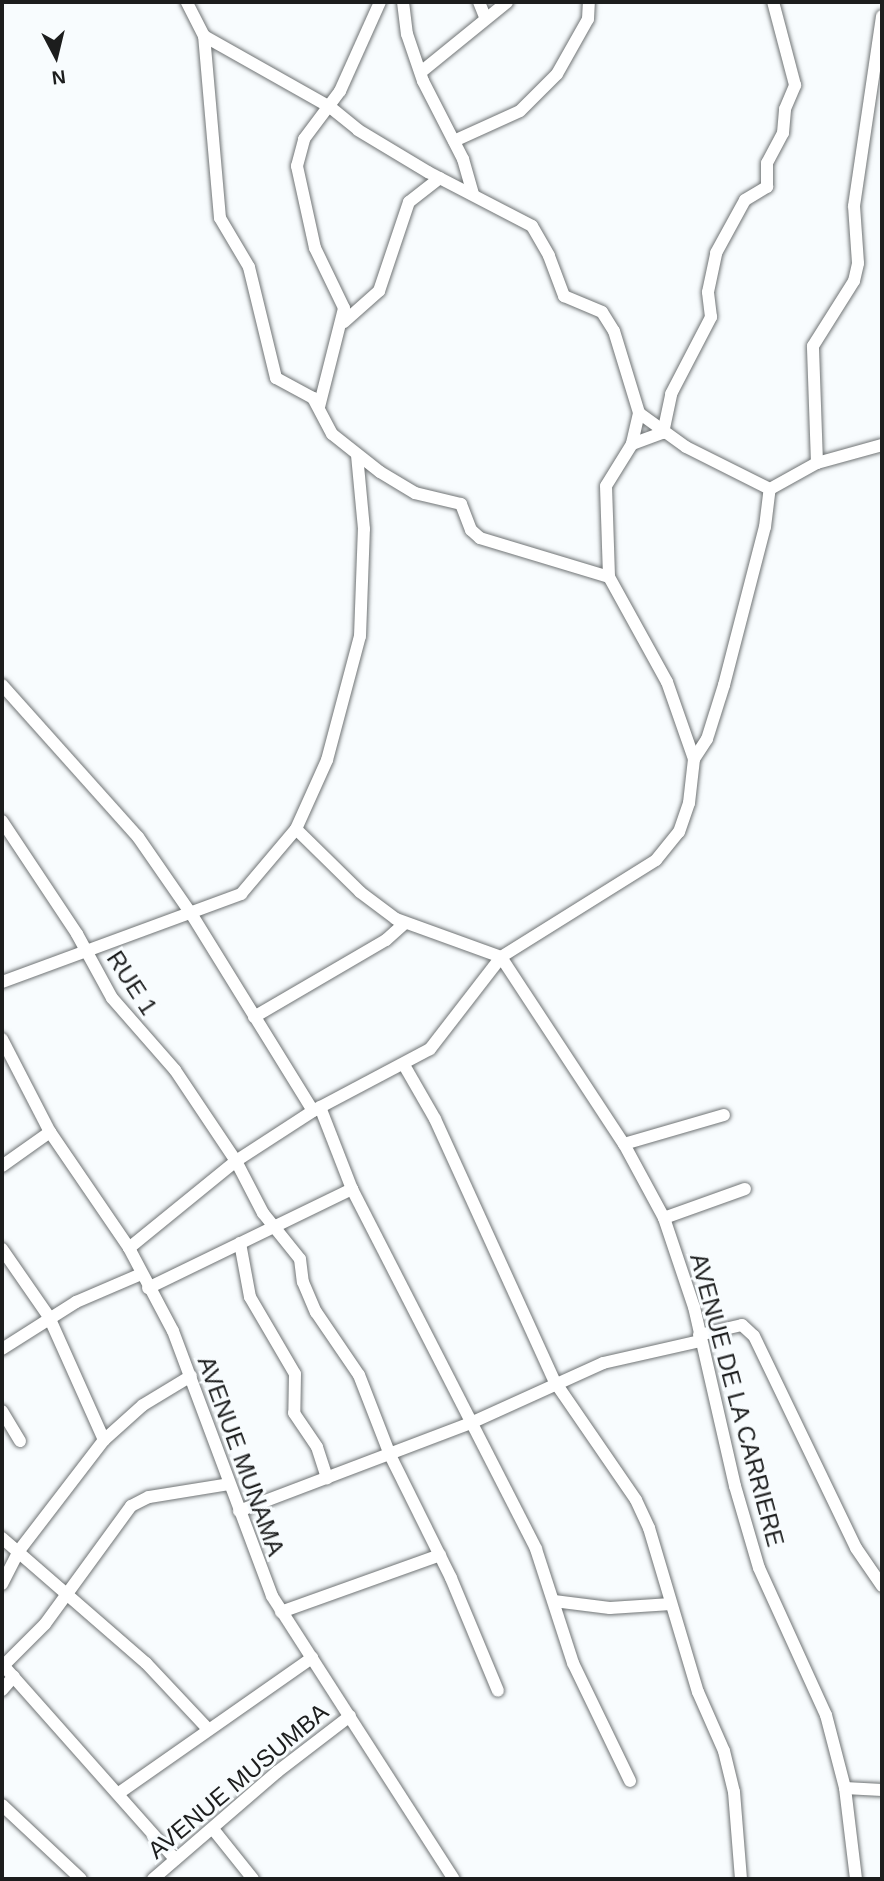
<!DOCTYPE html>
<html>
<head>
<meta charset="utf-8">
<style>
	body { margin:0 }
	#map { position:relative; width:884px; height:1881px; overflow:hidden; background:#f8fcfe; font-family:Arial,sans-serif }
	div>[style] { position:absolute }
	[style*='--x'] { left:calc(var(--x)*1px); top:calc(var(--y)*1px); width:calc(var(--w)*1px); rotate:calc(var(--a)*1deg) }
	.roads { filter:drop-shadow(0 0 2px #707475) drop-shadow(0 0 2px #707475) }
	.minor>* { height:12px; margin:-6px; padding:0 6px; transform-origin:6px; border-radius:6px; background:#fff }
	span { translate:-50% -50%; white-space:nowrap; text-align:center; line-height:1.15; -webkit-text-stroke:6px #f8fcfe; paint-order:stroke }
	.street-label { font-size:24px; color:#1c1d1d }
	.frame { position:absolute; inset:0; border:4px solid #1c1d1d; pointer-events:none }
	.north { position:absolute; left:21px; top:21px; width:70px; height:70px; -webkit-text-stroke:5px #f8fcfe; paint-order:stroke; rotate:173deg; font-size:19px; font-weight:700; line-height:28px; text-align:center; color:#1c1d1d }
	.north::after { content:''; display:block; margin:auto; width:24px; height:32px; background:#1c1d1d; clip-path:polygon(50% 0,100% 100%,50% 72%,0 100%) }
</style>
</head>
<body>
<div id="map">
	<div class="roads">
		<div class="minor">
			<div style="--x:403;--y:2;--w:32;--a:83"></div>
			<div style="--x:407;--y:34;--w:50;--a:71.2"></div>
			<div style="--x:423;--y:81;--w:88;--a:62.9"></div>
			<div style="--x:463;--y:159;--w:37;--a:74"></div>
			<div style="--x:479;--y:2;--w:18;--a:68"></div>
			<div style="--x:204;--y:36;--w:145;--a:29.4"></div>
			<div style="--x:330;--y:107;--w:36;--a:39"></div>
			<div style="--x:358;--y:130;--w:82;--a:31"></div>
			<div style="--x:428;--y:172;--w:117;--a:27.4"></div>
			<div style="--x:532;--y:226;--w:34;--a:60"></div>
			<div style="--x:549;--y:256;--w:43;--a:69.4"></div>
			<div style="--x:564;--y:296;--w:41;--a:22.8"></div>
			<div style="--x:602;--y:312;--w:22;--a:58"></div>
			<div style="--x:614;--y:331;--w:86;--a:73"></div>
			<div style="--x:639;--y:413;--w:32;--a:103"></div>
			<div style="--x:632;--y:444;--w:49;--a:121.8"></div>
			<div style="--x:606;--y:486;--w:91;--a:88.1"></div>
			<div style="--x:421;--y:72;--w:111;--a:-39.1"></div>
			<div style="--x:454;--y:141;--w:72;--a:-24.4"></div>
			<div style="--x:520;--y:111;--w:52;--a:-45"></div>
			<div style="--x:557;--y:74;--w:63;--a:-60.6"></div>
			<div style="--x:588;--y:19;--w:17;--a:-87"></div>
			<div style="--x:344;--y:322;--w:47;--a:-41.5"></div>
			<div style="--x:379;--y:291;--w:94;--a:-71.4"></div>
			<div style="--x:409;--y:202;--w:39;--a:-38"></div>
			<div style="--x:319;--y:407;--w:102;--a:-75.8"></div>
			<div style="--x:344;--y:308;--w:67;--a:-115.8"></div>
			<div style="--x:315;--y:248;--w:84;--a:-102.4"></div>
			<div style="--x:297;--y:166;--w:28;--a:-75"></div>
			<div style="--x:304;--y:139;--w:60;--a:-53.1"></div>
			<div style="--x:340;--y:91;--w:98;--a:-65.8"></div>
			<div style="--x:639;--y:413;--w:58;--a:35.9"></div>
			<div style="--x:686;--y:447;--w:94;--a:26.6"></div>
			<div style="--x:632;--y:444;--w:33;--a:-20"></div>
			<div style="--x:663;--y:433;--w:40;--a:-78"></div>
			<div style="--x:671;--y:394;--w:87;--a:-62.5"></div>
			<div style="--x:711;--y:317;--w:25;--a:-97"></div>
			<div style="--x:708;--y:292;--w:40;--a:-78"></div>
			<div style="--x:716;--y:253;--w:60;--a:-61.3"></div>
			<div style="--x:745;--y:200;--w:26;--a:-31"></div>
			<div style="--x:767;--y:187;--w:24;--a:-90"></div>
			<div style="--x:767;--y:163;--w:34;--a:-62"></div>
			<div style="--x:783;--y:133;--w:24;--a:-85"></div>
			<div style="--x:785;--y:109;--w:26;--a:-67"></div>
			<div style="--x:795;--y:85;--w:86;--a:-104.8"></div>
			<div style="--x:817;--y:463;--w:117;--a:-92"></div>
			<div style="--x:813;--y:346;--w:77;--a:-57.8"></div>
			<div style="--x:854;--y:281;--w:18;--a:-77"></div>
			<div style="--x:858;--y:263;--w:57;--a:-94"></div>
			<div style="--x:854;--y:206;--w:192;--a:-81.6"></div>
			<div style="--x:2;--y:685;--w:204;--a:48.2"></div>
			<div style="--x:138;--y:837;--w:95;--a:55.3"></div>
			<div style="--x:192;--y:915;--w:230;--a:58.3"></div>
			<div style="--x:694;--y:759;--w:24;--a:-57"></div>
			<div style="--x:707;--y:739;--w:57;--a:-72.5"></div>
			<div style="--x:724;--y:685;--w:163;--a:-75.5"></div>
			<div style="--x:765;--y:527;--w:38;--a:-83"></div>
			<div style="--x:770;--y:489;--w:54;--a:-29"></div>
			<div style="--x:817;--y:463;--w:67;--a:-15.5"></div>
			<div style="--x:2;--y:821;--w:136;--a:56.4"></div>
			<div style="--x:77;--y:934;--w:73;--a:61.3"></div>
			<div style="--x:112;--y:998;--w:96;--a:48.8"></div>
			<div style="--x:175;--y:1070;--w:110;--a:56.2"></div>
			<div style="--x:236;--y:1161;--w:59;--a:62.6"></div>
			<div style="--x:263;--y:1213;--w:59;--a:51.2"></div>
			<div style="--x:300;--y:1259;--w:23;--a:83"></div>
			<div style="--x:303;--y:1282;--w:33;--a:67"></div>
			<div style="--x:316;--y:1312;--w:76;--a:55.7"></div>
			<div style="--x:359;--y:1375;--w:86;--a:68.8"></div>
			<div style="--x:390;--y:1455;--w:137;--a:63.6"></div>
			<div style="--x:451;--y:1578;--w:122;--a:67.4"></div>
			<div style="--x:296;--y:829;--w:90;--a:44.5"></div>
			<div style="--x:360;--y:892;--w:45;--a:36.9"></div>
			<div style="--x:396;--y:919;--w:112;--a:19.9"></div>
			<div style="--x:501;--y:957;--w:224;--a:56.7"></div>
			<div style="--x:624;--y:1144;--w:84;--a:61.6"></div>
			<div style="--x:664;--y:1218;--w:94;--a:71.4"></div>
			<div style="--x:694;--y:1307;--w:184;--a:77.1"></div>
			<div style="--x:735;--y:1486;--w:85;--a:73.7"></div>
			<div style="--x:759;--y:1568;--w:162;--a:65.5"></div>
			<div style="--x:826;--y:1715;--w:75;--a:75.4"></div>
			<div style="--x:845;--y:1788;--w:92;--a:83.1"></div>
			<div style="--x:2;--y:982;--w:255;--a:-20.2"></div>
			<div style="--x:241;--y:894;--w:85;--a:-49.8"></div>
			<div style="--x:296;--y:829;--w:76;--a:-65.8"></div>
			<div style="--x:327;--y:760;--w:128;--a:-75.1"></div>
			<div style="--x:360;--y:636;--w:107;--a:-87.9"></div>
			<div style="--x:364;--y:529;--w:74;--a:-95.4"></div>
			<div style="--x:254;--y:1017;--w:153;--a:-30.3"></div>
			<div style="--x:386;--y:940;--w:24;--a:-42"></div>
			<div style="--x:2;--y:1039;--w:105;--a:62.7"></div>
			<div style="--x:50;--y:1132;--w:140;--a:55.7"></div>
			<div style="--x:129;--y:1248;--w:94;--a:62.1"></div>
			<div style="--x:173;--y:1331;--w:283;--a:69.5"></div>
			<div style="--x:272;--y:1596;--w:336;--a:57.3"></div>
			<div style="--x:404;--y:1065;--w:62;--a:60.1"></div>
			<div style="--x:435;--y:1119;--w:289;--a:65.5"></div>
			<div style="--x:555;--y:1382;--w:143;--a:55.5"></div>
			<div style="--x:636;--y:1500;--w:31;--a:65"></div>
			<div style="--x:649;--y:1528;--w:171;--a:73.4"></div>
			<div style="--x:698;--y:1692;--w:64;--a:66.2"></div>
			<div style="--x:724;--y:1751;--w:42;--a:76.3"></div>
			<div style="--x:734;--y:1792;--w:87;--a:85.4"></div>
			<div style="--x:320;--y:1107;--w:88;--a:68.7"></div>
			<div style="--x:352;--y:1189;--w:404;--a:62.9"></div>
			<div style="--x:536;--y:1549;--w:120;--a:72"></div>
			<div style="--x:573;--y:1663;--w:131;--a:64.2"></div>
			<div style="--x:624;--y:1144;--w:104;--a:-16.2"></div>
			<div style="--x:2;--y:1166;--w:59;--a:-35.3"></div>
			<div style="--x:664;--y:1218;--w:86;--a:-19.7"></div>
			<div style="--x:240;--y:1243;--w:55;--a:79.5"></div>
			<div style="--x:250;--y:1297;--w:89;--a:59.7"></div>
			<div style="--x:295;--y:1374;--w:39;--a:91"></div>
			<div style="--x:294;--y:1413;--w:41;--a:55.9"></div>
			<div style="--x:317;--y:1447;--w:33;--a:72"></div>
			<div style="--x:129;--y:1248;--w:138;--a:-39.1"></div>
			<div style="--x:236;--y:1161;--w:92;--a:-33"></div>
			<div style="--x:313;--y:1111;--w:132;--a:-27.9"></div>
			<div style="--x:430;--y:1049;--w:116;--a:-52.3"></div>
			<div style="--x:501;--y:957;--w:183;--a:-32"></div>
			<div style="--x:656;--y:860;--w:36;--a:-51"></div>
			<div style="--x:679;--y:832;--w:31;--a:-71"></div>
			<div style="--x:689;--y:803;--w:44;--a:-83.5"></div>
			<div style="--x:694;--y:759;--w:82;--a:-109.3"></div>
			<div style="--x:667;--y:682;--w:120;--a:-118.9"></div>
			<div style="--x:609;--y:577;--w:135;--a:-163.2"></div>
			<div style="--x:480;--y:538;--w:12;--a:-138"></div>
			<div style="--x:471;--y:530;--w:28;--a:-111"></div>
			<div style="--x:461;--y:504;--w:47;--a:-166.6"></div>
			<div style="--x:415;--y:493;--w:41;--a:-149"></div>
			<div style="--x:380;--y:472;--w:61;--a:-141.6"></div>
			<div style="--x:332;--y:434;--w:41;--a:-117.8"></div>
			<div style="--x:313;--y:398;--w:42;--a:-151.6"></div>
			<div style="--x:276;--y:378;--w:114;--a:-103.7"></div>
			<div style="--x:249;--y:267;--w:57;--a:-120.6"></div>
			<div style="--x:220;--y:218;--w:183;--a:-95"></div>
			<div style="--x:204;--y:36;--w:38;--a:-117"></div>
			<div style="--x:2;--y:1249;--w:83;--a:55.3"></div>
			<div style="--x:49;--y:1317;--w:135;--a:65.9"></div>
			<div style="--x:148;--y:1288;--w:227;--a:-25.9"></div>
			<div style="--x:699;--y:1335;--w:44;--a:-13.1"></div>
			<div style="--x:742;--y:1325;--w:16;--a:43"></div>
			<div style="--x:754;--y:1336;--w:235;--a:64.3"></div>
			<div style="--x:856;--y:1548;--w:46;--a:55.6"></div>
			<div style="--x:2;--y:1349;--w:88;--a:-32.4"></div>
			<div style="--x:76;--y:1302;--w:71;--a:-23.3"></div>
			<div style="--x:2;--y:1411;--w:35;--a:59"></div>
			<div style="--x:239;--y:1511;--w:250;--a:-20.8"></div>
			<div style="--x:473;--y:1422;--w:143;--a:-24.4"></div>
			<div style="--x:603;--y:1363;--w:99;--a:-12.8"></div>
			<div style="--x:2;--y:1538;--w:191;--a:41"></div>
			<div style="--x:146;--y:1663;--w:91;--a:46.8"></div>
			<div style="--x:2;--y:1584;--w:36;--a:-63"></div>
			<div style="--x:18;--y:1552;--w:141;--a:-52.5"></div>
			<div style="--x:104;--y:1440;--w:52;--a:-41.9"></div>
			<div style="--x:143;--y:1405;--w:56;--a:-31.1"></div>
			<div style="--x:554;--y:1601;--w:56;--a:7.1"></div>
			<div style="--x:610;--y:1608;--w:61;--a:-3.8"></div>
			<div style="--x:281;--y:1612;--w:169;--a:-19.7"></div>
			<div style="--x:2;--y:1664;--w:261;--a:48.4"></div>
			<div style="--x:4;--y:1665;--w:58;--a:-45"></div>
			<div style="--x:45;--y:1624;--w:146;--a:-53.9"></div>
			<div style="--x:131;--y:1506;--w:20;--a:-27"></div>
			<div style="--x:149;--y:1497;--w:81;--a:-9.2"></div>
			<div style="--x:2;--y:1690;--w:18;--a:-49"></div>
			<div style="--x:845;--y:1788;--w:37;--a:3"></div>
			<div style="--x:119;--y:1793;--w:236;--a:-35"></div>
			<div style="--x:2;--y:1805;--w:108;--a:43.1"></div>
			<div style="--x:213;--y:1829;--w:64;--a:51.3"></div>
			<div style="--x:153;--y:1879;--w:164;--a:-40.8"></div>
			<div style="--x:277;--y:1772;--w:92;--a:-37.5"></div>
		</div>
	</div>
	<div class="street-label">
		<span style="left:132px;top:983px;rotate:57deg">RUE 1</span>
		<span style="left:737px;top:1400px;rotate:75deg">AVENUE DE LA CARRIERE</span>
		<span style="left:241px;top:1456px;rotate:70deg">AVENUE MUNAMA</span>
		<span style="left:238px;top:1781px;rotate:-40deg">AVENUE MUSUMBA</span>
	</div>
	<div class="frame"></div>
	<div class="north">N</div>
</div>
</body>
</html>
